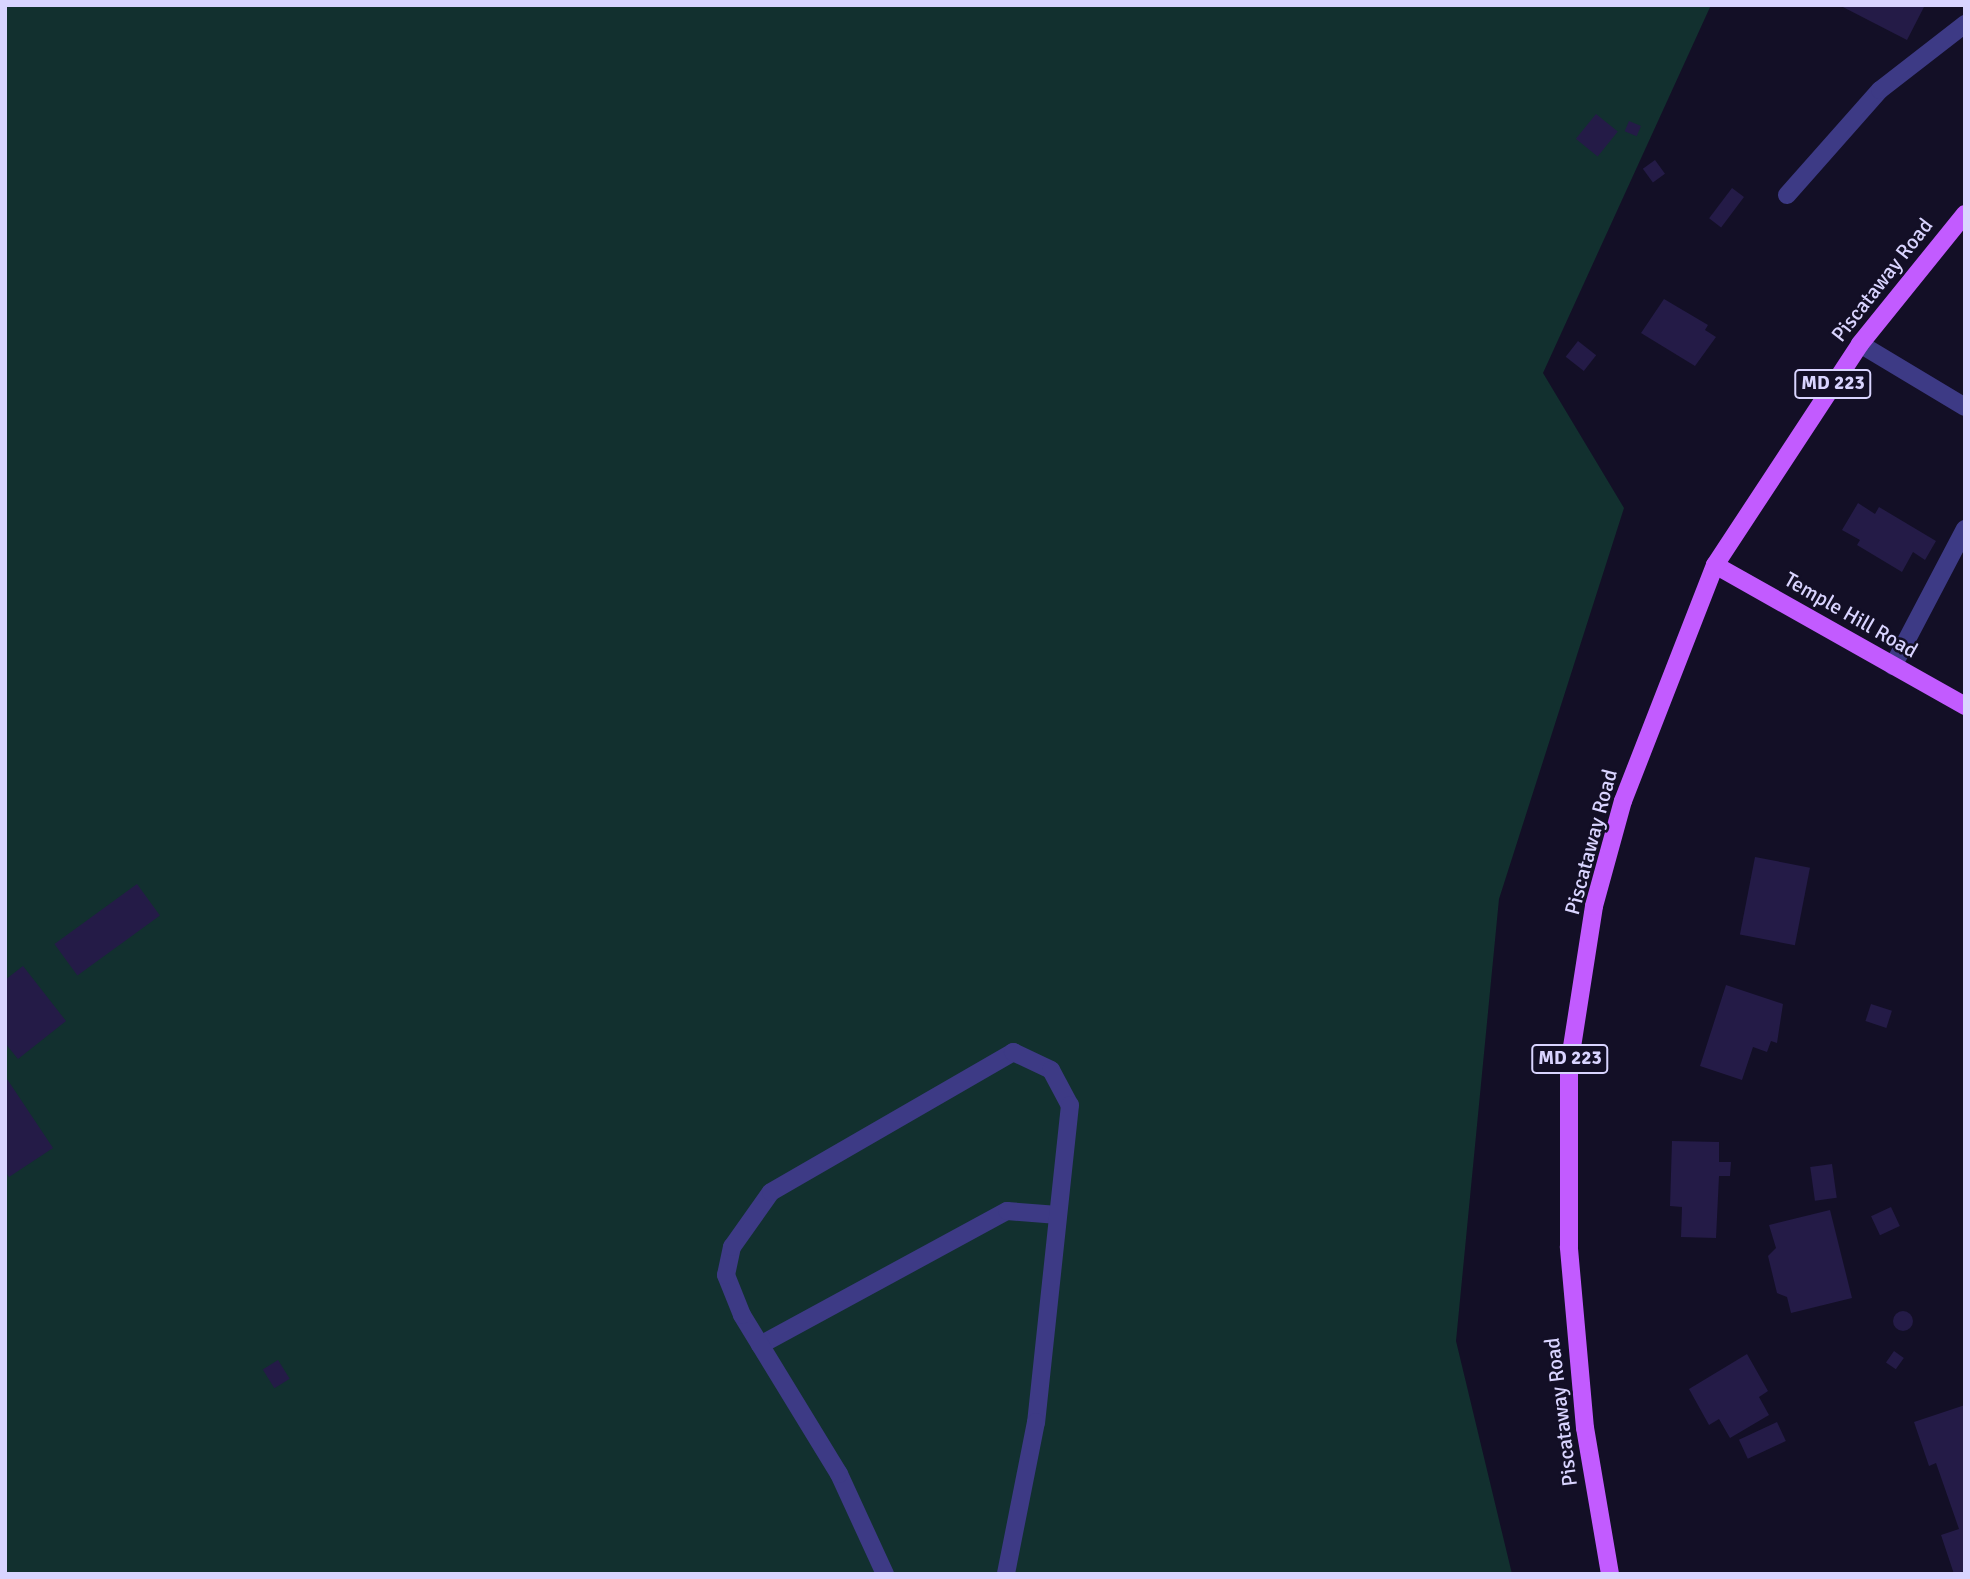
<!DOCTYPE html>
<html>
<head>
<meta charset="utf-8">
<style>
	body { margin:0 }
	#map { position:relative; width:1970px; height:1579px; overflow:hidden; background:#130f26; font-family:Signika,sans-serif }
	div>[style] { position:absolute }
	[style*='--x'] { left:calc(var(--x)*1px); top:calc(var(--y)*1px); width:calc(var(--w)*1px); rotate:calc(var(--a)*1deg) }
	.green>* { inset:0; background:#12302f }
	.building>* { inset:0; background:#241b47; transform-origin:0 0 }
	.round { border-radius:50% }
	.minor>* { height:18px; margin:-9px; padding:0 9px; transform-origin:9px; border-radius:9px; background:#3d3a85 }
	.major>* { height:18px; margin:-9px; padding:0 9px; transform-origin:9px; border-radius:9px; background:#c25bff }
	span { translate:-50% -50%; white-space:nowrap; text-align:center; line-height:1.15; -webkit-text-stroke:5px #130f26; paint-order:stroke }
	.shield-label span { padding:2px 5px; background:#130f26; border:2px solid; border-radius:5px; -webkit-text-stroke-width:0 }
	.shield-label { font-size:19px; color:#d9d4ff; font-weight:700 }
	.street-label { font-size:21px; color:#d9d4ff }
	.frame { position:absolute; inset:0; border:7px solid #d9d4ff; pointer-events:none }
</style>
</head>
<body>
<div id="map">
	<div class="green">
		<div style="clip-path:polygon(5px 5px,1711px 5px,1543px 373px,1624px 508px,1499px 899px,1456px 1341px,1512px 1574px,5px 1574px)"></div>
	</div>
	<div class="building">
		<div style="clip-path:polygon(1839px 5px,1925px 5px,1907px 40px)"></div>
		<div style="left:1596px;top:114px;width:28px;height:32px;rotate:39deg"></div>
		<div style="left:1629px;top:121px;width:13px;height:11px;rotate:23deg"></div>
		<div style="left:1655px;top:160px;width:17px;height:15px;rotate:54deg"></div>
		<div style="left:1732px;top:188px;width:15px;height:38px;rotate:37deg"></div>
		<div style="clip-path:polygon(1664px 299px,1708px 325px,1705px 330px,1716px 337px,1695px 366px,1641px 333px)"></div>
		<div style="left:1578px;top:341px;width:23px;height:20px;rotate:38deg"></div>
		<div style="clip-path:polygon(1858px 503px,1875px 514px,1879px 507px,1936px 541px,1925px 560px,1913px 552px,1902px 572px,1857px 545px,1860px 540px,1842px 530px)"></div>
		<div style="left:1755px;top:857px;width:56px;height:79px;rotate:11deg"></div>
		<div style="left:137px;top:884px;width:39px;height:102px;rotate:54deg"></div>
		<div style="clip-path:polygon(23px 966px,66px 1021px,18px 1059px,5px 1043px,5px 980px)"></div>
		<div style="clip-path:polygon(1726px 985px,1783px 1004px,1777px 1043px,1771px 1041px,1767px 1052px,1753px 1047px,1742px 1080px,1700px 1066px)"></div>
		<div style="left:1871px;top:1004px;width:22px;height:18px;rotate:18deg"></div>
		<div style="clip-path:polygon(5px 1076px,53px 1148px,9px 1177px,5px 1171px)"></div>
		<div style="clip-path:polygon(1672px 1141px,1719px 1142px,1719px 1162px,1731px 1162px,1730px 1176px,1719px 1176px,1716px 1238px,1681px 1237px,1682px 1207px,1670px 1206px)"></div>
		<div style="left:1832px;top:1164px;width:34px;height:22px;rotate:82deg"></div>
		<div style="left:1891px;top:1207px;width:21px;height:22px;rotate:65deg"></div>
		<div style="clip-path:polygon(1830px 1210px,1852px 1298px,1791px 1313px,1787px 1297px,1777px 1293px,1768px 1256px,1776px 1248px,1769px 1225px)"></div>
		<div class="round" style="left:1893px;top:1311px;width:20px;height:20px"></div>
		<div style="left:1894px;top:1351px;width:12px;height:14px;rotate:35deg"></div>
		<div style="clip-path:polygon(1747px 1354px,1768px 1391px,1759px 1397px,1769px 1415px,1730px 1438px,1719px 1419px,1709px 1425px,1689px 1389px)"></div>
		<div style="left:278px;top:1360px;width:22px;height:18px;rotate:58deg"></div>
		<div style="clip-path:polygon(1965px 1405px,1965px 1571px,1954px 1574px,1941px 1535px,1959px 1529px,1936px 1463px,1929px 1466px,1914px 1422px)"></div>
		<div style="left:1777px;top:1422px;width:21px;height:42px;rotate:65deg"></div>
	</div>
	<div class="minor">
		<div style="--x:1787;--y:195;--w:140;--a:-48.5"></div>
		<div style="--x:1880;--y:90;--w:108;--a:-37.8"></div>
		<div style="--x:1860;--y:344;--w:122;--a:31"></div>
		<div style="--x:1893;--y:666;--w:155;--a:-62.3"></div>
		<div style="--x:760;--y:1345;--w:281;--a:-28.5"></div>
		<div style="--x:1007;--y:1211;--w:51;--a:4.5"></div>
		<div style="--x:885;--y:1574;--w:110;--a:-114.7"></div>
		<div style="--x:839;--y:1474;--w:186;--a:-121.4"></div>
		<div style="--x:742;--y:1315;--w:43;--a:-111.8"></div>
		<div style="--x:726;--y:1275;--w:29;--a:-78"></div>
		<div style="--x:732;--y:1247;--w:67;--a:-54.7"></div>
		<div style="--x:771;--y:1192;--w:280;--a:-30"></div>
		<div style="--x:1013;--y:1052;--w:42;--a:25.3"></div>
		<div style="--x:1051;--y:1070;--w:40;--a:62"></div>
		<div style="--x:1070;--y:1105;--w:319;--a:96.1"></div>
		<div style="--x:1036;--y:1422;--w:155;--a:101.2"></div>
	</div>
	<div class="major">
		<div style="--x:1715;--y:565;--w:287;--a:29.4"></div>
		<div style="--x:1610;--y:1574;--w:148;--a:-99.7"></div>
		<div style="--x:1585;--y:1428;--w:182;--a:-95.1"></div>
		<div style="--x:1569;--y:1247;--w:181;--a:-90"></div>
		<div style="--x:1569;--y:1066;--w:162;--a:-81.1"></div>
		<div style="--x:1594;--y:906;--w:109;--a:-74.6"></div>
		<div style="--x:1623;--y:801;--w:253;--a:-68.7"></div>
		<div style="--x:1715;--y:565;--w:264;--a:-56.7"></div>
		<div style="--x:1860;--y:344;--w:167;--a:-51.1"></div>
	</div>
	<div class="shield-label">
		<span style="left:1833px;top:384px">MD 223</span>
		<span style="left:1570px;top:1059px">MD 223</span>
	</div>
	<div class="street-label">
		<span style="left:1882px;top:280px;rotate:-52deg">Piscataway Road</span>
		<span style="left:1851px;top:615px;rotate:30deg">Temple Hill Road</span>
		<span style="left:1591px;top:842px;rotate:-75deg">Piscataway Road</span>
		<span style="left:1561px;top:1412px;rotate:-97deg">Piscataway Road</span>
	</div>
	<div class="frame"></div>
</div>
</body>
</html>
